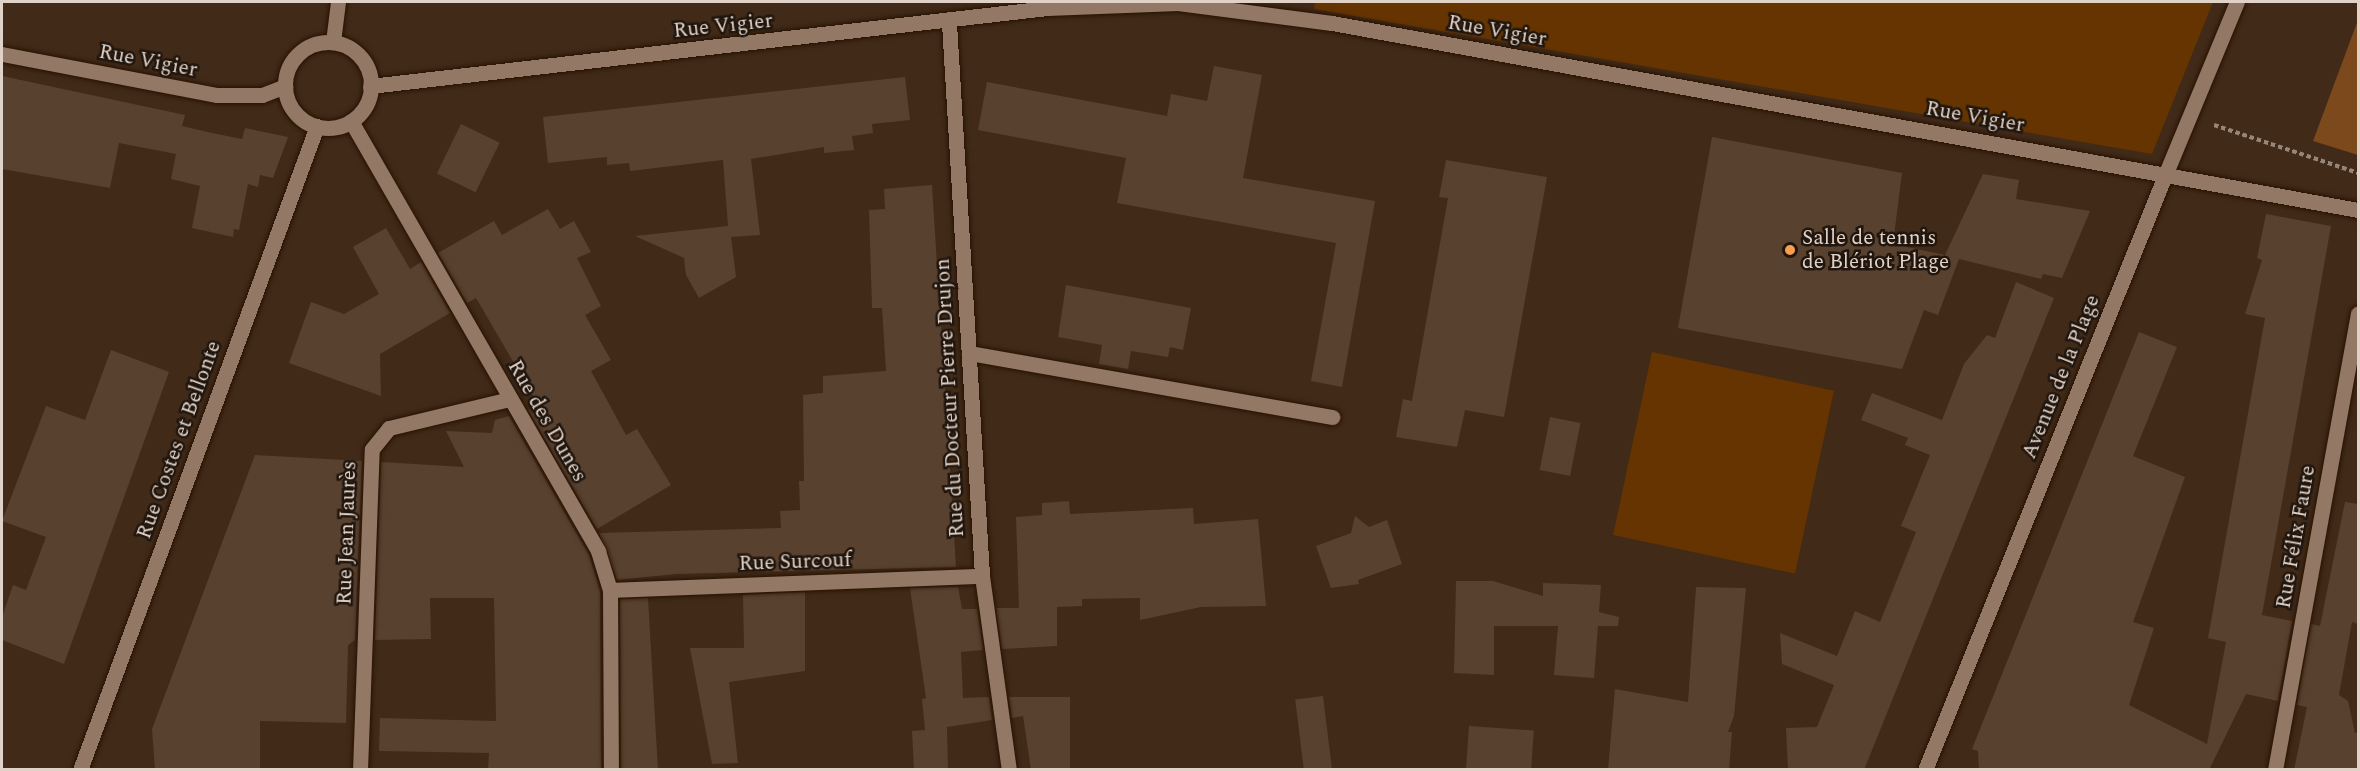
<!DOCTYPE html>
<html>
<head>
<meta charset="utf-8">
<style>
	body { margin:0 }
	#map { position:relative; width:2360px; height:771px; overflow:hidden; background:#412a18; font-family:Spectral,serif }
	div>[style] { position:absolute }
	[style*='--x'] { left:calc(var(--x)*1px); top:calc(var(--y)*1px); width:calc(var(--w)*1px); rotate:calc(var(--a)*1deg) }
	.green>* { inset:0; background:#653400; transform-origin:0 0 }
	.forest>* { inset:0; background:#7b491c }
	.building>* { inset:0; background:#59412f; transform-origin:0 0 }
	.path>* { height:4px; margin-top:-2px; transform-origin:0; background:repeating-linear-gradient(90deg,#978577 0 4.5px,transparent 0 7.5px) }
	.roads { filter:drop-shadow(0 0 2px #271202) drop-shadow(0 0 2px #271202) }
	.service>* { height:15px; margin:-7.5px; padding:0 7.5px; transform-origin:7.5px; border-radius:7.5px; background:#937965 }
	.minor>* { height:15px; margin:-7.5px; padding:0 7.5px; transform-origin:7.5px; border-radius:7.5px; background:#937965 }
	.minor>.ring { margin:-7.5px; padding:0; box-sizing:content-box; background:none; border:15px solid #937965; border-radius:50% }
	.dots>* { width:16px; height:16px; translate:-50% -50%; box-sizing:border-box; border:3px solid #20160e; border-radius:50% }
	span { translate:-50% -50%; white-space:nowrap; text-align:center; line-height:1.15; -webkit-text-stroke:5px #20160e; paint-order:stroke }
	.street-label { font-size:21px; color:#e1d2c7 }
	.poi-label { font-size:21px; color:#e1d2c7 }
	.left { translate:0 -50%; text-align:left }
	.frame { position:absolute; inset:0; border:3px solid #e1d2c7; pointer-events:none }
</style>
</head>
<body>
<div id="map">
	<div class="green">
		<div style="clip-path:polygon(1315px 2px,2213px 2px,2152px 154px,1314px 9px)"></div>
		<div style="left:1652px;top:352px;width:186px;height:187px;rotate:12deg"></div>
	</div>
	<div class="forest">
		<div style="clip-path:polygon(2358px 20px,2358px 155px,2313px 141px)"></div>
	</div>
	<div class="building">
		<div style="clip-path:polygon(1214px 66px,1262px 75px,1243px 178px,1375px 201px,1342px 387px,1311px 381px,1336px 243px,1117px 203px,1126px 158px,978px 130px,987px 82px,1167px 116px,1171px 94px,1207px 101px)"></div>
		<div style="clip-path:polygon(2px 76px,185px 115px,182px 126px,212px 133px,242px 139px,245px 128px,288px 137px,273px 178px,260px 175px,258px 187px,248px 184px,239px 230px,234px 229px,233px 237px,192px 228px,200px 186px,171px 179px,176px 154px,119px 143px,110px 188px,2px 169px)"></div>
		<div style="clip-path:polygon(905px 77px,910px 120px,872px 124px,873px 133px,852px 136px,854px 150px,824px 153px,824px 147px,751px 159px,760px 235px,731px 237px,736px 277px,699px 298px,686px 275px,684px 258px,635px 236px,728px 226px,723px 160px,630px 171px,629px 163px,607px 165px,607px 157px,548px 163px,543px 117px)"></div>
		<div style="left:461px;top:124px;width:43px;height:55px;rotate:26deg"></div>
		<div style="clip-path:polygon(1712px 137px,1902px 173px,1893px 244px,1945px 255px,1983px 174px,2019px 180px,2016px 199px,2090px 211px,2062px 278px,2043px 274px,2041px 279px,1959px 259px,1938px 315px,1924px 310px,1902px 369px,1678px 328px)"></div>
		<div style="clip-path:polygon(1446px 160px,1547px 177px,1504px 417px,1465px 410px,1457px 447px,1396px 437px,1403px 399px,1412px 401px,1448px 198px,1439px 197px)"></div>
		<div style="clip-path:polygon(932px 185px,956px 567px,676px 574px,617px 580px,599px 533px,781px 528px,780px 511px,800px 510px,799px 481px,804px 481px,803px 395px,823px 393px,823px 376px,886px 371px,882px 308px,872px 308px,869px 210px,885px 209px,884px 189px)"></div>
		<div style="clip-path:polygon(548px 209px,560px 229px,574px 221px,591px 252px,577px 258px,601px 306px,585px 315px,611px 360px,591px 371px,626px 435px,637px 429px,671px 485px,597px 529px,528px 410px,539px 406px,476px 298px,467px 303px,438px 253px,494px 221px,502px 235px)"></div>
		<div style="clip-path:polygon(2266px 214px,2331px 226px,2262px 615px,2292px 621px,2278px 701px,2246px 694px,2209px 770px,1979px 770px,1978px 751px,1972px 749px,2139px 332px,2177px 347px,2133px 456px,2185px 477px,2133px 622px,2154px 628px,2129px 705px,2207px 744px,2226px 642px,2208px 638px,2265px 318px,2245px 314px,2262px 260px,2257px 258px)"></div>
		<div style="clip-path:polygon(386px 228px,410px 269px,421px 262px,450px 313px,380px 354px,381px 396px,289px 363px,311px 302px,344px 314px,379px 294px,353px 247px)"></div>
		<div style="clip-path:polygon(2016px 282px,2054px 298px,1864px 770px,1788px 770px,1786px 728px,1817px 727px,1834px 685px,1782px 664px,1780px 633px,1837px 656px,1855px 611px,1880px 622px,1916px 532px,1901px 526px,1930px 455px,1905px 445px,1908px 438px,1861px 420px,1872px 393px,1942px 420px,1964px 364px,1987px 335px,1995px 338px)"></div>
		<div style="clip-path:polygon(1066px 285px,1191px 308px,1183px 350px,1170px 347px,1168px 357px,1131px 351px,1128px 369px,1099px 364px,1102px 345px,1058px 337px)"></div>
		<div style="clip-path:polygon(111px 350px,169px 372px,64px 664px,2px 640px,2px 617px,13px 585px,26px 590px,46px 537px,2px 521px,46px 406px,85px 420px)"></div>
		<div style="clip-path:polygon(509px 416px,589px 555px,600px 591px,601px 770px,488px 770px,489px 753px,379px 751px,380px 718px,496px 721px,494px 598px,430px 598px,431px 639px,375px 640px,381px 462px,464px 467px,446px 431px,492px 433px,495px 420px)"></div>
		<div style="left:1550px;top:417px;width:31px;height:54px;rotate:11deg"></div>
		<div style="clip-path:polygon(255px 455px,362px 461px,355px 640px,348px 645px,346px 723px,260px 721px,260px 770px,155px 770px,152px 729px)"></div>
		<div style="clip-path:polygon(1069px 501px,1070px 514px,1193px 508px,1194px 524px,1258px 519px,1266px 606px,1201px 607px,1140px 620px,1140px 598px,1082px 599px,1082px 606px,1057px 607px,1057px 646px,1002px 649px,996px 608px,1019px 608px,1016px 517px,1042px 515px,1042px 503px)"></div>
		<div style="clip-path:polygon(2345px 502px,2358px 504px,2358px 624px,2352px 622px,2339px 695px,2348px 701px,2355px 733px,2358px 732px,2358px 770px,2294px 770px,2307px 707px,2297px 705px,2311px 624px,2320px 626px)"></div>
		<div style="clip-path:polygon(1355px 516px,1369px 527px,1387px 520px,1402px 564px,1358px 580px,1359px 584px,1331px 588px,1316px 546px,1351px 533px)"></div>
		<div style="clip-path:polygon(1456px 581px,1493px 581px,1543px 596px,1543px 583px,1601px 585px,1599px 612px,1619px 617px,1618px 626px,1598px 626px,1594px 678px,1554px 675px,1558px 626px,1494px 626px,1494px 675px,1454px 673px)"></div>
		<div style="clip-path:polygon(958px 587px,962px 609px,977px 609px,983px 650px,961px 652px,963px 698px,989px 697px,992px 720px,947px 727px,948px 770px,914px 770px,912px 731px,925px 730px,922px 699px,926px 698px,910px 588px)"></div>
		<div style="clip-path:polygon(1696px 587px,1746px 588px,1734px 716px,1728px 732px,1732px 732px,1729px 770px,1608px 770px,1615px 689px,1688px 702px)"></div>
		<div style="clip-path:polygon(805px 592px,805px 671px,729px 682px,738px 763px,712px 764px,690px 648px,744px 648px,743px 595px)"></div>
		<div style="clip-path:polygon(648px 598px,658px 770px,621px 770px,620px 599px)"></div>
		<div style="left:1323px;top:696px;width:75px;height:28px;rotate:83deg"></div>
		<div style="clip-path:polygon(1009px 697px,1070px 697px,1070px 770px,1031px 770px,1023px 716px,1012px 718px)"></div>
		<div style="left:1469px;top:726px;width:65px;height:44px;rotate:4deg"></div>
	</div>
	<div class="path">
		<div style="--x:2214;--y:125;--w:152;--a:18.4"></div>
	</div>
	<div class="roads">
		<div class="service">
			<div style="--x:2166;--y:173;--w:185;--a:-67.5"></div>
			<div style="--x:969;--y:353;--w:369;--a:10"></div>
		</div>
		<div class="minor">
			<div style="--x:949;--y:23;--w:554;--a:86.58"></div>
			<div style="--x:982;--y:576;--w:196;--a:82.1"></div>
			<div style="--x:333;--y:42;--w:40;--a:-82.9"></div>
			<div class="ring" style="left:285px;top:42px;width:71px;height:71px"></div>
			<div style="--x:2;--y:54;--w:219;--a:10.8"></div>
			<div style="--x:217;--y:95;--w:45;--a:0"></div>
			<div style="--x:262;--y:95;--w:25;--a:-21"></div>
			<div style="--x:370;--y:86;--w:681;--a:-6.57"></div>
			<div style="--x:1047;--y:8;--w:131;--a:-2.2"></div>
			<div style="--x:1178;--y:3;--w:155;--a:7.4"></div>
			<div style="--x:1332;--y:23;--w:1043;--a:10.33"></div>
			<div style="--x:351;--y:121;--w:496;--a:60.1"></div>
			<div style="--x:598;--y:551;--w:41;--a:72.9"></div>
			<div style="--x:610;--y:590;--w:180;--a:89.7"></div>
			<div style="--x:610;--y:590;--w:372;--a:-2.2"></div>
			<div style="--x:80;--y:770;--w:686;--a:-69.8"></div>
			<div style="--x:360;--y:770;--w:321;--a:-87.9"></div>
			<div style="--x:372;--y:449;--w:27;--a:-51"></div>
			<div style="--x:389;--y:428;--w:124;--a:-13.5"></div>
			<div style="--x:1925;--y:770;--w:644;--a:-68.02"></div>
			<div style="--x:2275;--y:770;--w:464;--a:-79.7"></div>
		</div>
	</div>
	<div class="dots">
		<div style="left:1790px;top:250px;background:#fa9f4f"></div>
	</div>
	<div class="street-label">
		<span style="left:723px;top:26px;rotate:-6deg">Rue Vigier</span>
		<span style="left:1497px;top:31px;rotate:10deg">Rue Vigier</span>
		<span style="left:148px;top:61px;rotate:11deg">Rue Vigier</span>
		<span style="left:1975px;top:117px;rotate:10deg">Rue Vigier</span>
		<span style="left:2061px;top:377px;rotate:-68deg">Avenue de la Plage</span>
		<span style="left:950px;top:398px;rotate:-93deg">Rue du Docteur Pierre Drujon</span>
		<span style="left:547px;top:421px;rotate:60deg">Rue des Dunes</span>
		<span style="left:179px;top:440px;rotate:-70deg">Rue Costes et Bellonte</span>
		<span style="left:347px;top:533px;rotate:-88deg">Rue Jean Jaurès</span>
		<span style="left:2296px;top:537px;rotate:-80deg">Rue Félix Faure</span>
		<span style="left:795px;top:562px;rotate:-2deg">Rue Surcouf</span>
	</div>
	<div class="poi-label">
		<span class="left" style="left:1802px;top:250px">Salle de tennis<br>de Blériot Plage</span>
	</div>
	<div class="frame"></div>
</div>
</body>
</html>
